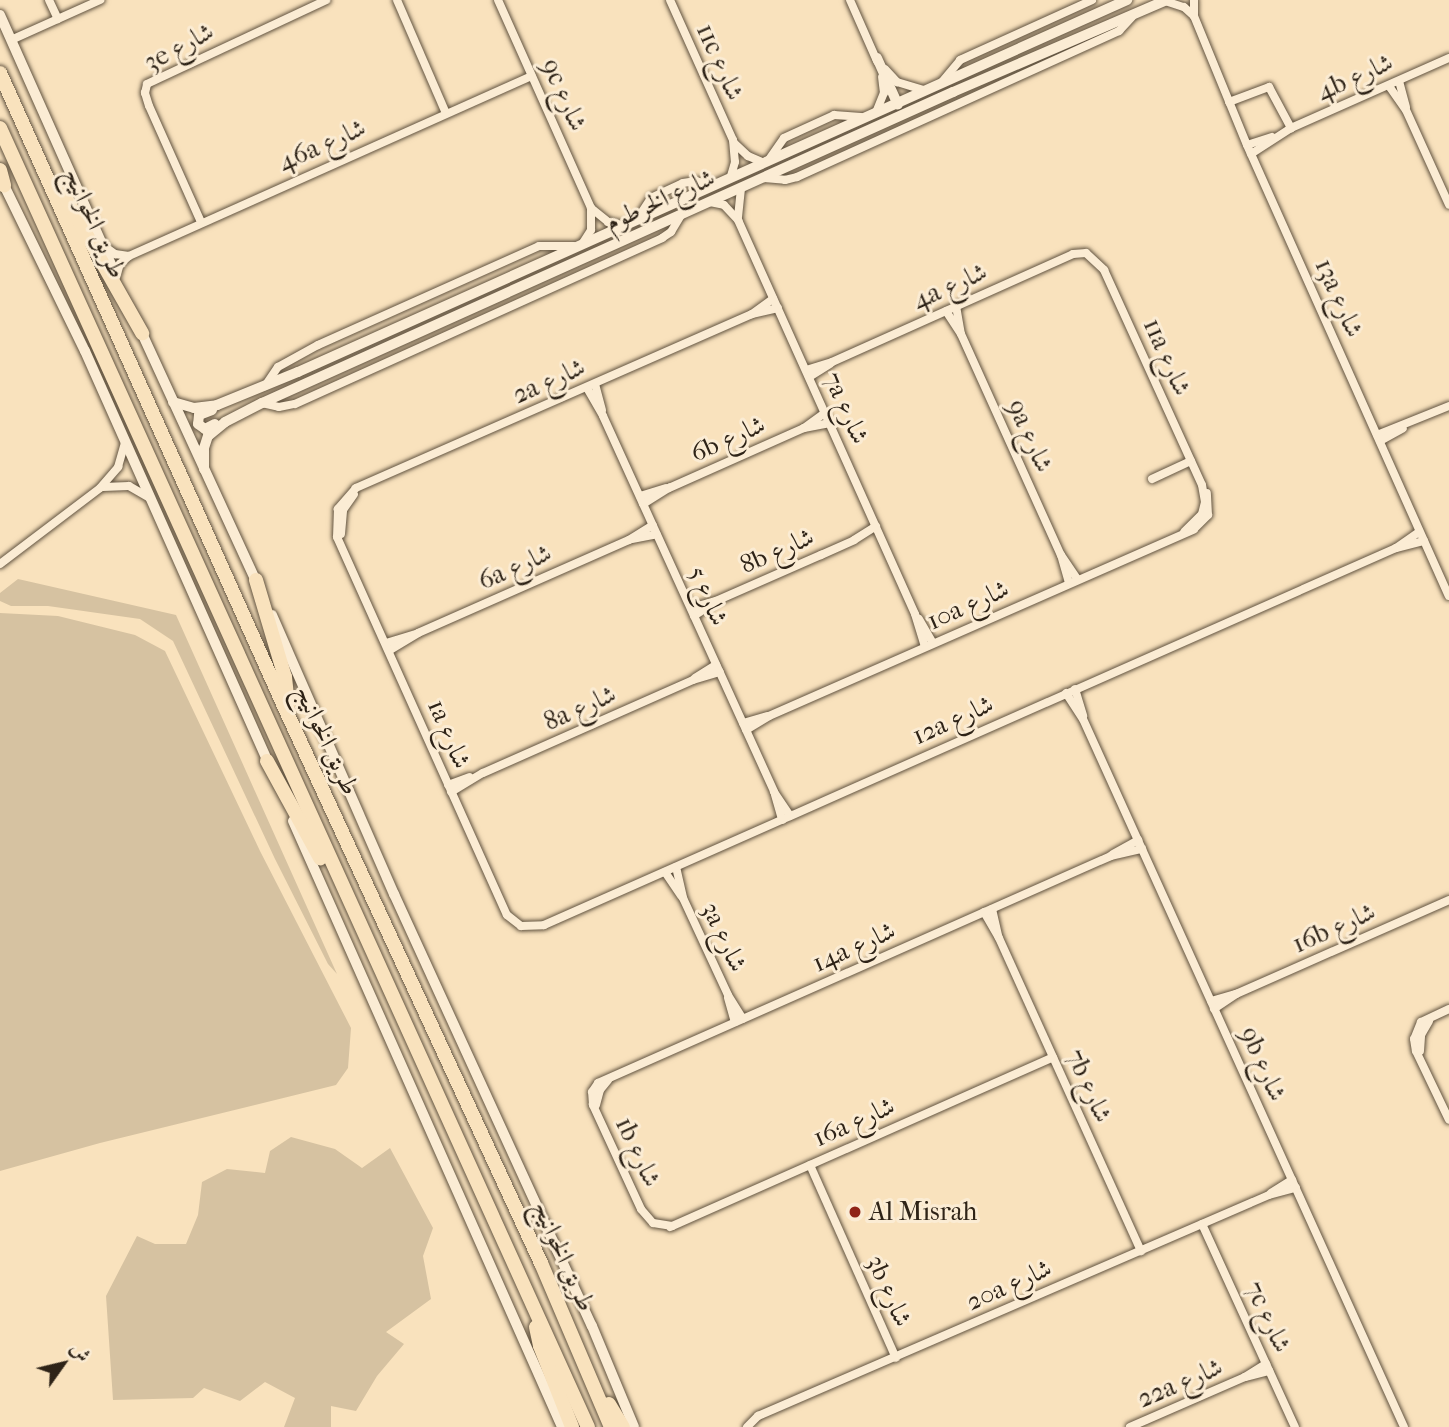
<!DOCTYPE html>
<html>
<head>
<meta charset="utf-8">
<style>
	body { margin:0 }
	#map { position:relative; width:1449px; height:1427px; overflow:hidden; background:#f9e2bd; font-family:"IM FELL French Canon",Amiri,serif }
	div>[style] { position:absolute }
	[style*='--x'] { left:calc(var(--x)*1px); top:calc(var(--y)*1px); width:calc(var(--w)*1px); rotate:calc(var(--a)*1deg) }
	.green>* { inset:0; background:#d6c2a1 }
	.roads { filter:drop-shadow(0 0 2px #615340) drop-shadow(0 0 2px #615340) }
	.minor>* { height:8px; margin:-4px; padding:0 4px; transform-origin:4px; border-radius:4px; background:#fbecd4 }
	.tertiary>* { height:10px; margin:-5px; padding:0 5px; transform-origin:5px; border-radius:5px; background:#fbecd4 }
	.secondary>* { height:10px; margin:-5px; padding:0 5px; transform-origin:5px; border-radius:5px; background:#fbecd4 }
	.trunk>* { height:14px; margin:-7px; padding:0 7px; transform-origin:7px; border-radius:7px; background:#f9e2bd }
	.dots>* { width:19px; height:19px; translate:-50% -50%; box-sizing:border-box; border:4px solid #fbecd4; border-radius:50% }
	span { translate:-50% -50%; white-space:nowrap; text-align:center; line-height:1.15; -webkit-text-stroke:6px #fbecd4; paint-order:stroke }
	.street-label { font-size:26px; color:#2e2317 }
	.poi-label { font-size:26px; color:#2e2317 }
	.left { translate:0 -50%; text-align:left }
	.north { position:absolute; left:28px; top:1329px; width:70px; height:70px; -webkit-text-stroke:5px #fbecd4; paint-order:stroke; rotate:56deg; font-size:19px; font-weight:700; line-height:28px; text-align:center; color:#2e2317 }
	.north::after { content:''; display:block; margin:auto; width:24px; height:32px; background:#2e2317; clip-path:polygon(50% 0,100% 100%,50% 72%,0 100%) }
</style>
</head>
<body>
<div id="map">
	<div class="green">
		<div style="clip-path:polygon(18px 579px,176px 615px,337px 974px,328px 964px,275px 859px,173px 641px,140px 619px,48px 606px,11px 606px,0 601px,0 593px)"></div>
		<div style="clip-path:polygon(0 613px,58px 616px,135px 635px,165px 651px,260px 851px,351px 1028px,348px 1068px,336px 1085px,100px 1143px,0 1171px)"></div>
		<div style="clip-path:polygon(291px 1137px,335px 1149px,362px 1168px,390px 1148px,433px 1228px,423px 1256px,431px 1299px,386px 1332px,404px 1344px,377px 1376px,356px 1411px,331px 1406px,331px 1427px,284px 1427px,295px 1398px,265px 1382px,240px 1401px,204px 1388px,193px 1398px,113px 1400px,106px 1296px,137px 1236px,155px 1244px,186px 1244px,198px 1215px,202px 1182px,227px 1169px,265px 1173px,270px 1151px)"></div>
	</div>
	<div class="roads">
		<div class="minor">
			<div style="--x:49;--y:0;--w:21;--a:65"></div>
			<div style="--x:397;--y:0;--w:123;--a:66.6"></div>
			<div style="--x:498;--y:0;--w:228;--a:65.9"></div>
			<div style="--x:591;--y:208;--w:22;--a:90"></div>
			<div style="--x:591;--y:230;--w:15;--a:122"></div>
			<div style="--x:670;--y:0;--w:154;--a:65.8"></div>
			<div style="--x:733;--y:140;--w:22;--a:85"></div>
			<div style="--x:735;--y:162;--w:15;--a:106"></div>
			<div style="--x:850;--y:0;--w:67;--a:66.1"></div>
			<div style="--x:1194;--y:0;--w:16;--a:90"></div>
			<div style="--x:1194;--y:16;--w:139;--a:67.7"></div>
			<div style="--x:1247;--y:145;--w:494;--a:65.9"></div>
			<div style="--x:1165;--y:1;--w:20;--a:18"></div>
			<div style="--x:1184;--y:7;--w:13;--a:42"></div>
			<div style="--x:11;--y:40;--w:98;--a:-24.2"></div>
			<div style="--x:885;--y:69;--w:18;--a:47"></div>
			<div style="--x:897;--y:82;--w:28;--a:17"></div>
			<div style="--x:1399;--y:81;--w:27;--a:75"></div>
			<div style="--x:941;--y:83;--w:30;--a:-50"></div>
			<div style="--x:960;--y:60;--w:145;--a:-24.4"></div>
			<div style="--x:1389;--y:86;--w:29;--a:55"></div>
			<div style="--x:1406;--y:110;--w:104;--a:65.6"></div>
			<div style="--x:1229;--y:102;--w:43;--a:-20.6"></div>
			<div style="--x:1269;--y:87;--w:47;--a:61.8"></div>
			<div style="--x:877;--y:110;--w:18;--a:-68"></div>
			<div style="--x:884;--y:93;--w:16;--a:-97"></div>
			<div style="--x:734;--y:143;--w:19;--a:43"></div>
			<div style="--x:748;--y:156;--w:15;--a:23"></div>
			<div style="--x:1247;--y:145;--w:26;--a:-18"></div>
			<div style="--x:1251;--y:154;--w:48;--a:-33"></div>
			<div style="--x:1291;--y:128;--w:173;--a:-23.9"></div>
			<div style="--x:770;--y:158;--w:24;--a:-55"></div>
			<div style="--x:784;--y:138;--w:55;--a:-24.7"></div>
			<div style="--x:834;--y:115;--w:27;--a:4"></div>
			<div style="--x:764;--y:178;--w:21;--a:5"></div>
			<div style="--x:785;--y:180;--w:12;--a:-14"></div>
			<div style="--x:797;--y:177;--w:354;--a:-24.4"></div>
			<div style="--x:1119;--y:31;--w:19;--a:-47"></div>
			<div style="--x:710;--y:202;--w:14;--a:12"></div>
			<div style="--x:724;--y:205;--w:21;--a:47"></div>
			<div style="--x:738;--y:220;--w:432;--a:65.8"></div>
			<div style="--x:915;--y:614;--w:34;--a:73"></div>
			<div style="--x:591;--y:208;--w:22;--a:39"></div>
			<div style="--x:608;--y:222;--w:14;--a:12"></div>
			<div style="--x:738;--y:217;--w:29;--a:-84"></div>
			<div style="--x:638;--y:218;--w:24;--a:-57"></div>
			<div style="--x:651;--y:198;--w:35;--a:-25"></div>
			<div style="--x:683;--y:183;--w:13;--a:-9"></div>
			<div style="--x:696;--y:181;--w:16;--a:15"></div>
			<div style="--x:201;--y:222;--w:127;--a:-114.1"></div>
			<div style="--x:149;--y:106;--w:14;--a:-107"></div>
			<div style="--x:145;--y:93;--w:9;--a:-77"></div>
			<div style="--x:147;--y:84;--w:198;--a:-25.1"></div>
			<div style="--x:104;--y:246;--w:14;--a:36"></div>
			<div style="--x:115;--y:254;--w:14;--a:8"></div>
			<div style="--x:116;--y:277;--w:14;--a:-73"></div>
			<div style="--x:120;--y:264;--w:12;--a:-42"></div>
			<div style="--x:129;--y:256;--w:441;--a:-24.1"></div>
			<div style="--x:956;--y:306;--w:28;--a:80"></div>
			<div style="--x:778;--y:308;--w:27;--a:167"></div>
			<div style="--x:752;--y:314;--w:433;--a:156.3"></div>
			<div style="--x:356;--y:488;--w:28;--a:131"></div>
			<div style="--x:338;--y:509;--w:28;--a:92"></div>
			<div style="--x:337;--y:537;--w:414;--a:65.8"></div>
			<div style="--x:507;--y:915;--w:18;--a:38"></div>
			<div style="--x:521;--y:926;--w:23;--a:-2"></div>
			<div style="--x:544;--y:925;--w:932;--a:-23.87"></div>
			<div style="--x:1396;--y:548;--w:28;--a:-35"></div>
			<div style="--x:946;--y:311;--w:27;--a:57"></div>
			<div style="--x:961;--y:334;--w:243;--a:65.7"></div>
			<div style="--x:1061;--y:555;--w:29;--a:56"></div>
			<div style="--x:752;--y:314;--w:26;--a:-36"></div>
			<div style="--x:806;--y:370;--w:27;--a:-17"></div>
			<div style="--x:832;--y:362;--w:264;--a:-24.1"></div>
			<div style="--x:1073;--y:254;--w:13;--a:-4"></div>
			<div style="--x:1086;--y:253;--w:25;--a:43"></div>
			<div style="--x:1104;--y:270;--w:236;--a:65.5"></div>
			<div style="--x:1202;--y:485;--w:17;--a:80"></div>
			<div style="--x:1205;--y:502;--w:12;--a:104"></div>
			<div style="--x:1202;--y:514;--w:25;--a:135"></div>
			<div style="--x:809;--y:377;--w:25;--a:-32"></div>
			<div style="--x:595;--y:384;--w:27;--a:75"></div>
			<div style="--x:265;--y:386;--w:23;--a:-56"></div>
			<div style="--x:278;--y:367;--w:46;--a:-28.8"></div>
			<div style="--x:318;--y:345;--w:242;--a:-24.1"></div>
			<div style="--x:539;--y:246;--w:35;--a:0"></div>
			<div style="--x:587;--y:388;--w:32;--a:60"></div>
			<div style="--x:603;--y:416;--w:413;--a:65.5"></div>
			<div style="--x:774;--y:792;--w:29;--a:56"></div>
			<div style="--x:262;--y:403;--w:17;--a:13"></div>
			<div style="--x:279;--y:407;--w:16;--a:-11"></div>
			<div style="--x:295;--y:404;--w:403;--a:-24.3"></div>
			<div style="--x:662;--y:238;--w:11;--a:-34"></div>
			<div style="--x:671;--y:232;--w:21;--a:-59"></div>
			<div style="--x:804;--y:428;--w:25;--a:-11"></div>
			<div style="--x:1377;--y:435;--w:78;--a:-21.9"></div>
			<div style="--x:1380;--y:441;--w:26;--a:-29"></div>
			<div style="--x:1152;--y:479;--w:43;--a:-24.8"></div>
			<div style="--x:103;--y:487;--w:26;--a:-2"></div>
			<div style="--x:129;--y:486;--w:24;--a:30"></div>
			<div style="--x:640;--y:496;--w:27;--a:-17"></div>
			<div style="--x:643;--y:504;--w:31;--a:-32"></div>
			<div style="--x:669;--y:488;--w:148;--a:-24"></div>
			<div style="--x:804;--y:428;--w:26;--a:-36"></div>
			<div style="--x:341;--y:534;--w:24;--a:-85"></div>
			<div style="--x:343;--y:510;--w:19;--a:-55"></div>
			<div style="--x:632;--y:539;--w:25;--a:-11"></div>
			<div style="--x:1396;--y:548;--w:29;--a:-14"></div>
			<div style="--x:1061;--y:555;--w:29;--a:74"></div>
			<div style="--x:0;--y:564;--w:126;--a:-37.2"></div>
			<div style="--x:100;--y:488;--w:28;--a:-49"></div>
			<div style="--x:118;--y:467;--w:26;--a:-74"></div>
			<div style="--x:691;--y:608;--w:26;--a:-16"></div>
			<div style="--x:716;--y:601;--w:115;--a:-23.7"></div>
			<div style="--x:821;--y:555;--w:36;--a:-24"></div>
			<div style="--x:854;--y:540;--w:26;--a:-32"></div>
			<div style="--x:694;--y:616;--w:24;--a:-33"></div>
			<div style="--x:919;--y:619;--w:28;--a:60"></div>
			<div style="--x:386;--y:643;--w:30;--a:-17"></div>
			<div style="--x:390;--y:650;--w:33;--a:-31"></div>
			<div style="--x:418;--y:633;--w:231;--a:-23.8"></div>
			<div style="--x:629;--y:540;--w:28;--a:-32"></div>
			<div style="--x:695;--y:678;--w:25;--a:-32"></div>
			<div style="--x:1075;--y:689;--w:28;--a:73"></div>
			<div style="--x:1066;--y:693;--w:31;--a:57"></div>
			<div style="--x:1083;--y:719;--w:777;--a:65.61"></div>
			<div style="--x:743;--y:723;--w:25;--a:-16"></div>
			<div style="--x:746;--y:730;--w:27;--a:-31"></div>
			<div style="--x:769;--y:716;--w:464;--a:-23.7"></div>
			<div style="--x:1194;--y:529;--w:20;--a:-45"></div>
			<div style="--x:1208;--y:515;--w:22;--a:-93"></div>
			<div style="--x:448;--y:785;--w:23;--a:-20"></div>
			<div style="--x:451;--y:792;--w:37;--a:-31"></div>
			<div style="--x:483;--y:773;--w:230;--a:-23.9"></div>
			<div style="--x:693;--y:680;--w:28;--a:-17"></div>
			<div style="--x:775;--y:795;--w:26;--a:74"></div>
			<div style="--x:1113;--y:854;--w:29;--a:-29"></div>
			<div style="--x:676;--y:867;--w:32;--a:77"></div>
			<div style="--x:683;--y:898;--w:107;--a:65.1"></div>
			<div style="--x:728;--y:995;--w:28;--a:58"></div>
			<div style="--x:665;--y:872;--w:29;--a:56"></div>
			<div style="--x:992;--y:909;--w:27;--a:77"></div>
			<div style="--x:984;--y:912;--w:30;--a:60"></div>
			<div style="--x:999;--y:938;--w:344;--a:65.6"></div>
			<div style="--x:728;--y:998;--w:25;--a:74"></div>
			<div style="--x:1211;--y:1001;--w:26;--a:-16"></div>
			<div style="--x:1236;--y:994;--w:233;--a:-23.8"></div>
			<div style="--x:1214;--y:1009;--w:27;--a:-34"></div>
			<div style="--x:1449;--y:1009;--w:31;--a:155"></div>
			<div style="--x:1421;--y:1022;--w:18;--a:112"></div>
			<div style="--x:1414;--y:1039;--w:12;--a:81"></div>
			<div style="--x:1416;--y:1051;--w:76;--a:64.4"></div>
			<div style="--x:1420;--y:1051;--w:16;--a:-86"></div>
			<div style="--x:1421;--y:1035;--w:16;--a:-60"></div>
			<div style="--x:596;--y:1105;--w:16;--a:-75"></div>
			<div style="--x:600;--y:1090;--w:13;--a:-51"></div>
			<div style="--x:810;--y:1165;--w:211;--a:66"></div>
			<div style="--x:1271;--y:1193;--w:25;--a:-32"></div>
			<div style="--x:1202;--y:1224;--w:223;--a:65.4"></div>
			<div style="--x:672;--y:1226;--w:19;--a:-171"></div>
			<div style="--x:653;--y:1223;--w:18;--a:-131"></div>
			<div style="--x:641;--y:1209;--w:115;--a:-114.8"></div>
			<div style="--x:593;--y:1105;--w:13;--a:-94"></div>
			<div style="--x:592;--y:1092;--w:11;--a:-56"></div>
			<div style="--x:598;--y:1083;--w:561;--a:-23.87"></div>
			<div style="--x:1111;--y:856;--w:32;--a:-13"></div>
			<div style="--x:670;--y:1227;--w:419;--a:-23.9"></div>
			<div style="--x:1245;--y:1377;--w:25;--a:-32"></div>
			<div style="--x:747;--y:1427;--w:16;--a:-45"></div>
			<div style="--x:758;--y:1416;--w:557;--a:-23.39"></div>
			<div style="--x:1269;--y:1195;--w:28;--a:-15"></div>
			<div style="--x:1130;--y:1427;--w:125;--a:-23.5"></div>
			<div style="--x:1245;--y:1377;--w:25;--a:-14"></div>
		</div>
		<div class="tertiary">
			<div style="--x:0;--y:15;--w:276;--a:66"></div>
			<div style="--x:2;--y:181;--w:189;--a:64"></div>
			<div style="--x:85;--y:351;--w:453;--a:66"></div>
			<div style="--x:140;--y:329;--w:282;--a:65.3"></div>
			<div style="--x:272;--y:615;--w:305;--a:66.4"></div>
			<div style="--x:394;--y:894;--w:475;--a:65.4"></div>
			<div style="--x:592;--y:1326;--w:109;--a:67.4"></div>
			<div style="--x:293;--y:821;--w:663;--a:66.06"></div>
		</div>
		<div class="secondary">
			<div style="--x:877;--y:58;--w:51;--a:65.9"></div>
			<div style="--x:173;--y:402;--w:22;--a:16"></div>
			<div style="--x:194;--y:408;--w:23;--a:-7"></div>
			<div style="--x:217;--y:405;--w:87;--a:-22.2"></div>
			<div style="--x:298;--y:372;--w:909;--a:-24.17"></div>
			<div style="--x:212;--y:410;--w:14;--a:159"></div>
			<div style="--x:199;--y:415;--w:9;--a:96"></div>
			<div style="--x:198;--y:424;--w:9;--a:36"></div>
			<div style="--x:205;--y:429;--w:11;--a:-27"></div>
			<div style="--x:204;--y:469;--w:21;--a:-90"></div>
			<div style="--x:204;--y:448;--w:13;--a:-72"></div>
			<div style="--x:208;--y:436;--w:22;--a:-39"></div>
			<div style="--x:225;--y:422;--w:42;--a:-27.2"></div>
			<div style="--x:262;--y:403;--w:758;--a:-24.23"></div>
			<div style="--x:953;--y:92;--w:233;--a:-23.3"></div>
		</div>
		<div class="trunk">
			<div style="--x:0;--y:73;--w:704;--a:65.84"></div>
			<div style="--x:288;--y:715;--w:604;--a:65.22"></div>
			<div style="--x:541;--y:1263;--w:178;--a:66.9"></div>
			<div style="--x:0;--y:128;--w:1426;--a:65.65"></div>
			<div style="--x:0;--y:170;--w:16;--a:75"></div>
			<div style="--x:60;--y:188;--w:167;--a:60.5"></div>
			<div style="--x:256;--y:580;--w:101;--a:73.4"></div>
			<div style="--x:285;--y:677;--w:29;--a:84"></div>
			<div style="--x:267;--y:761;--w:111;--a:61.3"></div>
			<div style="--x:536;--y:1327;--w:19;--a:78"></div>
			<div style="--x:540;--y:1346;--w:87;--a:68.4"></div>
			<div style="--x:609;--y:1404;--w:27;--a:59"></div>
		</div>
	</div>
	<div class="dots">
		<div style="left:855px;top:1212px;background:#8f2418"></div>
	</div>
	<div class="street-label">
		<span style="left:179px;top:47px;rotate:-28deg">3e شارع</span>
		<span style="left:720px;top:62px;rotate:66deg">11c شارع</span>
		<span style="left:1355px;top:77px;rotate:-24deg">4b شارع</span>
		<span style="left:564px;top:95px;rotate:66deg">9c شارع</span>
		<span style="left:322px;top:145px;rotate:-24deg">46a شارع</span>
		<span style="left:660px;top:200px;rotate:-24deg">شارع الخرطوم</span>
		<span style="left:95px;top:223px;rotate:66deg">طريق الخوانيج</span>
		<span style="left:950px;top:286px;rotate:-24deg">4a شارع</span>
		<span style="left:1339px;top:298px;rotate:66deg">13a شارع</span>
		<span style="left:1167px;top:357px;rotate:66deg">11a شارع</span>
		<span style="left:549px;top:381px;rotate:-24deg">2a شارع</span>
		<span style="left:846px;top:408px;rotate:66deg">7a شارع</span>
		<span style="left:1030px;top:436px;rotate:66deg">9a شارع</span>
		<span style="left:728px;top:439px;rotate:-24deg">6b شارع</span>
		<span style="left:777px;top:551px;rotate:-24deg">8b شارع</span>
		<span style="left:515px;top:567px;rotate:-24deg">6a شارع</span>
		<span style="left:708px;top:596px;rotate:66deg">شارع 5</span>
		<span style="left:968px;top:605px;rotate:-24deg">10a شارع</span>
		<span style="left:580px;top:708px;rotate:-24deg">8a شارع</span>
		<span style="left:953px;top:720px;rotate:-24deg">12a شارع</span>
		<span style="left:449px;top:734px;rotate:67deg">1a شارع</span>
		<span style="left:327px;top:740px;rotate:65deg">طريق الخوانيج</span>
		<span style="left:1334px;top:928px;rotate:-24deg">16b شارع</span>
		<span style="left:724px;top:937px;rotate:65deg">3a شارع</span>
		<span style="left:854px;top:947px;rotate:-24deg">14a شارع</span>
		<span style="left:1263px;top:1064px;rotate:66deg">9b شارع</span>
		<span style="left:1089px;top:1086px;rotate:66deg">7b شارع</span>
		<span style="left:854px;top:1122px;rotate:-24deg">16a شارع</span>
		<span style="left:638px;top:1152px;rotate:65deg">1b شارع</span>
		<span style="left:564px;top:1256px;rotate:66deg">طريق الخوانيج</span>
		<span style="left:1009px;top:1285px;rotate:-24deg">20a شارع</span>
		<span style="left:889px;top:1291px;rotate:66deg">3b شارع</span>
		<span style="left:1268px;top:1317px;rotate:65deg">7c شارع</span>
		<span style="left:1180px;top:1383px;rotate:-23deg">22a شارع</span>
	</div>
	<div class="poi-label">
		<span class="left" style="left:869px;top:1212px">Al Misrah</span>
	</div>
	<div class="north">ش</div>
</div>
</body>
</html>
